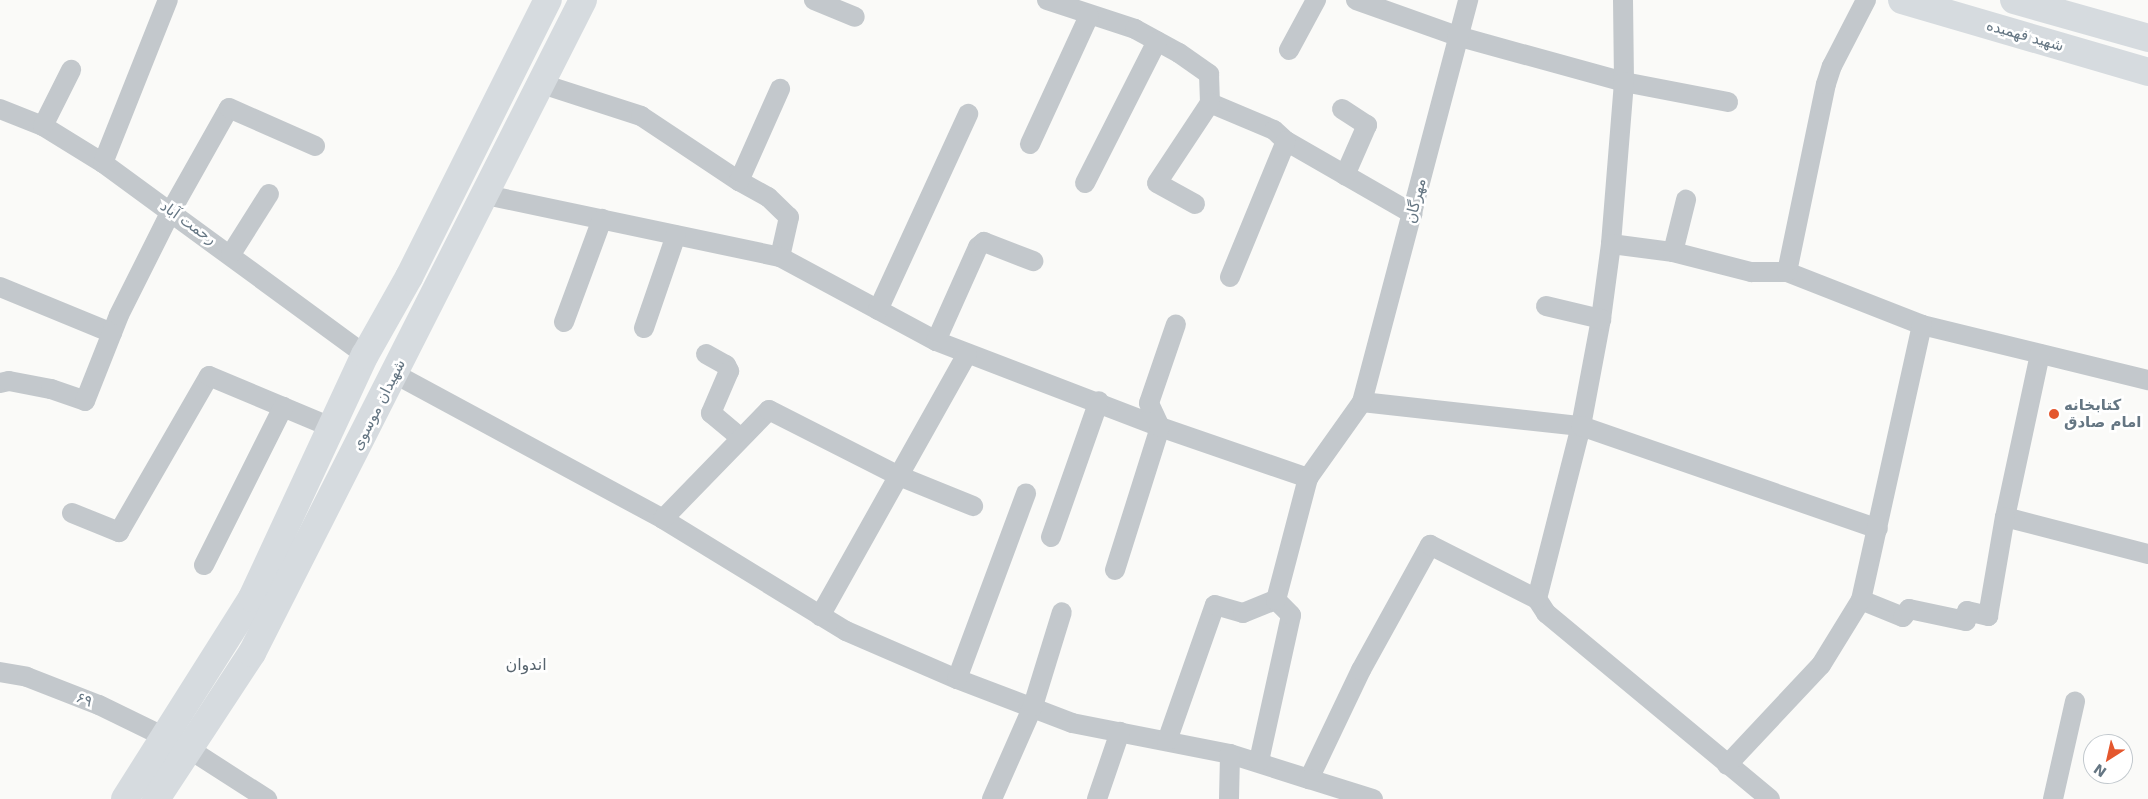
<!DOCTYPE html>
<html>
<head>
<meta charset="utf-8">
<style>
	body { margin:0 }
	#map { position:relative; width:2148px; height:799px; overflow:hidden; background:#fafaf8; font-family:"DejaVu Sans",Cairo,sans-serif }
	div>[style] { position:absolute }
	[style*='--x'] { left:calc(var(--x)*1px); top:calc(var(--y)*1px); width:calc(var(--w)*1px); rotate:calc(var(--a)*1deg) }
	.street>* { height:20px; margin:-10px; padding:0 10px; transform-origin:10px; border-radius:10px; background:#c3c8cc }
	.secondary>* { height:28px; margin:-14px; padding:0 14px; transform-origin:14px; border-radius:14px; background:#d6dbdf }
	.dots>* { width:14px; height:14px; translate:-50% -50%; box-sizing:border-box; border:2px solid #fff; border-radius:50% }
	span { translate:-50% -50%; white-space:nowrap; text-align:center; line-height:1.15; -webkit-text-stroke:5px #fff; paint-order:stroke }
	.street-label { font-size:15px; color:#657683 }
	.poi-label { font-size:15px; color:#657683; font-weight:700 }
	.left { translate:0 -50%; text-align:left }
	.neighbourhood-label { font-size:16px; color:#57646e }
	.north { position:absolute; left:2083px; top:734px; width:50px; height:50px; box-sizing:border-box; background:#fff; border:1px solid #c1c8cd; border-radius:50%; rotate:215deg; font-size:14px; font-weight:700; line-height:20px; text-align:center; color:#657683 }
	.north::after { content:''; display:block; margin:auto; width:18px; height:22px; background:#e4572e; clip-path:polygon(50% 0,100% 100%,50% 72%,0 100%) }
</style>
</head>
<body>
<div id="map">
	<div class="street">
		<div style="--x:814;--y:0;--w:44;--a:22.5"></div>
		<div style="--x:1047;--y:0;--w:93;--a:18.2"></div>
		<div style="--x:1135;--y:29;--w:50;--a:28.6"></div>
		<div style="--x:1179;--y:53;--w:37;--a:35"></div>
		<div style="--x:1209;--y:74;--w:29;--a:88"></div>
		<div style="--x:1210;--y:103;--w:69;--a:22.9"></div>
		<div style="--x:1274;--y:130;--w:16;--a:43"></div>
		<div style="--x:1286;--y:141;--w:146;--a:29.9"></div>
		<div style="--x:1356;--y:0;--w:107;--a:19.6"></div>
		<div style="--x:1457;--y:36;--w:173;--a:15.4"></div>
		<div style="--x:1624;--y:82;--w:106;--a:10.9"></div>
		<div style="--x:1623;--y:0;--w:82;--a:89.3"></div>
		<div style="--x:1624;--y:82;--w:163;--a:94.6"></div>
		<div style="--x:1611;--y:244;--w:76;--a:97.6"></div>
		<div style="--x:1601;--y:319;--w:109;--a:100.6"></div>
		<div style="--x:1581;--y:426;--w:179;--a:104.3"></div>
		<div style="--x:1537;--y:599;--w:17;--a:57"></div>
		<div style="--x:1546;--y:613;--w:291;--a:39.7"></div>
		<div style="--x:1289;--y:50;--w:57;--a:-61.6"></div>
		<div style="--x:539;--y:83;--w:107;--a:17.9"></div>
		<div style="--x:641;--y:116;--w:118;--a:33.6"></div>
		<div style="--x:739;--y:181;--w:33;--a:29"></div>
		<div style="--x:768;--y:197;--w:29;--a:44"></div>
		<div style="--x:789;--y:217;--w:41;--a:102.7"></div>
		<div style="--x:0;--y:109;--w:46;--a:21.6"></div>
		<div style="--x:43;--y:126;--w:70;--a:31.7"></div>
		<div style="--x:103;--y:163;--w:325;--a:36.2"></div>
		<div style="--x:1342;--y:109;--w:30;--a:33"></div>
		<div style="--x:1367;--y:125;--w:55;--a:113.7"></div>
		<div style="--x:43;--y:126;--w:63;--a:-63.4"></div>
		<div style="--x:1030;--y:144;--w:141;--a:-65.3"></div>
		<div style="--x:103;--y:163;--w:175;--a:-68.3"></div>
		<div style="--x:739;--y:181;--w:101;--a:-66"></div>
		<div style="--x:1085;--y:183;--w:159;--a:-63.1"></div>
		<div style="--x:486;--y:195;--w:300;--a:11.9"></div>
		<div style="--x:780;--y:257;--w:177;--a:28.3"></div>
		<div style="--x:936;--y:341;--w:240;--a:21"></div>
		<div style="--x:1160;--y:427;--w:157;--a:19"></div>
		<div style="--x:1308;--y:478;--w:93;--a:-54.6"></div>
		<div style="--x:1362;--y:402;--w:220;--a:6.3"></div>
		<div style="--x:1581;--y:426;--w:314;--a:19.1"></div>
		<div style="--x:1195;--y:204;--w:43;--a:-151.1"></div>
		<div style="--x:1157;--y:183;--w:96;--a:-56.5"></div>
		<div style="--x:1611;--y:244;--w:63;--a:7.4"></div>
		<div style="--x:1673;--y:252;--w:81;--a:14.4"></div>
		<div style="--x:1751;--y:272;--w:36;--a:0"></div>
		<div style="--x:1787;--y:272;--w:145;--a:21.4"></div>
		<div style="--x:1922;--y:325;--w:233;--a:13.7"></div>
		<div style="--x:1673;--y:252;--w:54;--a:-76"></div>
		<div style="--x:231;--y:254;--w:71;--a:-57.7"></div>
		<div style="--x:1787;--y:272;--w:192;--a:-78.3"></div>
		<div style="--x:1826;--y:84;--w:19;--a:-72"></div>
		<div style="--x:1832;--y:66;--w:74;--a:-62.7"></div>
		<div style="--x:1230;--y:277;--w:147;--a:-67.6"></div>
		<div style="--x:0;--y:287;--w:121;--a:22.3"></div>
		<div style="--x:1546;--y:306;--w:57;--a:13.3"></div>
		<div style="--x:878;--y:310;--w:216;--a:-65.3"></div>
		<div style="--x:564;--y:322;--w:110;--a:-69.7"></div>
		<div style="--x:644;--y:328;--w:98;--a:-71"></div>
		<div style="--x:936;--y:341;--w:103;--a:-65.9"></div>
		<div style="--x:978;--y:247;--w:8;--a:-40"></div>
		<div style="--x:984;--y:242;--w:53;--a:21.2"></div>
		<div style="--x:706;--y:354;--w:23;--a:29"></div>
		<div style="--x:726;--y:365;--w:7;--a:63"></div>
		<div style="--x:729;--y:371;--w:46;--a:113.2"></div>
		<div style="--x:711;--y:413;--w:38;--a:40"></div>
		<div style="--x:2040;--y:354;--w:167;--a:102.1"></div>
		<div style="--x:2005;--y:517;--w:148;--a:14.5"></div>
		<div style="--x:395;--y:374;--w:305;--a:28.4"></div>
		<div style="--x:663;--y:519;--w:215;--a:31.5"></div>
		<div style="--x:846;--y:631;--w:121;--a:23.4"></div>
		<div style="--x:957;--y:679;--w:123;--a:20.9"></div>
		<div style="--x:1072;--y:723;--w:161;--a:11.1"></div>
		<div style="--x:1230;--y:754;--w:83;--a:17.6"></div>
		<div style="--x:1309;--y:779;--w:121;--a:-64.5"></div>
		<div style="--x:1361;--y:670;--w:143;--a:-61.1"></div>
		<div style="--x:1430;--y:545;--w:120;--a:26.8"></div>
		<div style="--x:0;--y:383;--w:9;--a:-13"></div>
		<div style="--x:9;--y:381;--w:43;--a:10.8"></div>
		<div style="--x:51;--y:389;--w:36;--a:19"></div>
		<div style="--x:85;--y:401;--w:92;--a:-68.4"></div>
		<div style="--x:119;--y:315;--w:116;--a:-63.4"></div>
		<div style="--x:171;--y:211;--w:118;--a:-60.6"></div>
		<div style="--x:229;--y:108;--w:94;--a:23.8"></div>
		<div style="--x:1362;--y:402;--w:416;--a:-75.2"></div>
		<div style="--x:72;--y:513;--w:51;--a:22"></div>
		<div style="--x:119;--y:532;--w:180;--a:-60"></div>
		<div style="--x:209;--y:376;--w:132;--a:22.7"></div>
		<div style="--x:663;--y:519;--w:152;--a:-45.8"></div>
		<div style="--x:769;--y:410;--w:146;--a:26.9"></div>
		<div style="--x:899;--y:476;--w:80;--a:22.1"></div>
		<div style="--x:1051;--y:537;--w:144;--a:-70.6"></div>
		<div style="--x:204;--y:565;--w:177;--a:-63.4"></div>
		<div style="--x:1115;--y:570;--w:150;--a:-72.5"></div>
		<div style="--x:1160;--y:427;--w:26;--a:-115"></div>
		<div style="--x:1149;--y:403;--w:83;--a:-71.1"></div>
		<div style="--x:1861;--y:600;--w:45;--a:22"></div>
		<div style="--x:1903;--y:617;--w:10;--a:-53"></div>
		<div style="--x:1909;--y:609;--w:58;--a:11.9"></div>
		<div style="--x:1966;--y:621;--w:10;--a:-84"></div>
		<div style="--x:1967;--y:611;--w:22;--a:13"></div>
		<div style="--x:1988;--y:616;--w:100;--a:-80.3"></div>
		<div style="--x:820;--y:616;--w:300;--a:-60.7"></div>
		<div style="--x:0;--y:672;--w:27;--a:10"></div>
		<div style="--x:27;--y:677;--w:77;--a:21.3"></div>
		<div style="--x:99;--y:705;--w:73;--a:25.9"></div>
		<div style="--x:957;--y:679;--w:198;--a:-69.6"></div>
		<div style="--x:1167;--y:741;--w:144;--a:-70.6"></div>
		<div style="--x:1215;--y:605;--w:29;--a:16"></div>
		<div style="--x:1243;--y:613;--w:35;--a:-22"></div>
		<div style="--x:189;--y:749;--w:93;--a:32.7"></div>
		<div style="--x:1259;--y:761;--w:149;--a:-77.6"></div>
		<div style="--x:1291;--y:615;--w:21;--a:-135"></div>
		<div style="--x:1276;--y:600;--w:126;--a:-75.3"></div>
		<div style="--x:1727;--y:765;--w:137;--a:-46.8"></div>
		<div style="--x:1821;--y:665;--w:76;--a:-58.4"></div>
		<div style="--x:1861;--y:600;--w:282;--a:-77.5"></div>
		<div style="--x:1309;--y:779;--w:67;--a:17.4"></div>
		<div style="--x:992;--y:799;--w:102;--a:-66.2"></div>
		<div style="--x:1033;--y:706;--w:98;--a:-72.9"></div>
		<div style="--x:1097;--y:799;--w:71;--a:-71.1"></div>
		<div style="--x:1229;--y:799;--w:45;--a:-88.7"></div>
		<div style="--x:2053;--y:799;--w:100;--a:-77.3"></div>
	</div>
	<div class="secondary">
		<div style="--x:1902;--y:0;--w:256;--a:16.3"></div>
		<div style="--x:2014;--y:0;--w:139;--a:15.8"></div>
		<div style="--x:125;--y:799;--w:238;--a:-57.7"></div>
		<div style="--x:252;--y:598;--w:268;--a:-65.1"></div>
		<div style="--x:365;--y:355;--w:90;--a:-60.6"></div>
		<div style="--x:409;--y:277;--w:310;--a:-63.4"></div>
		<div style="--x:156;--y:799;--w:175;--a:-56.7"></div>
		<div style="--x:252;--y:653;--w:732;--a:-63.12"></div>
	</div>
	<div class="dots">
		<div style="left:2054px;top:414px;background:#e4572e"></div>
	</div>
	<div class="street-label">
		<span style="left:2025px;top:36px;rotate:16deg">شهید فهمیده</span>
		<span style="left:1416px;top:201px;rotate:-76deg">مهرگان</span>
		<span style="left:188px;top:223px;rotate:35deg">رحمت آباد</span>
		<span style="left:379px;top:405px;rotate:-63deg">شهیدان موسوی</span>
		<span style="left:84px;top:700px;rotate:21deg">۶۹</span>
	</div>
	<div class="poi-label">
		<span class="left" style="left:2064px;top:414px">کتابخانه<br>امام صادق</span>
	</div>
	<div class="neighbourhood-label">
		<span style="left:526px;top:665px">اندوان</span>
	</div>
	<div class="north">N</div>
</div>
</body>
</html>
